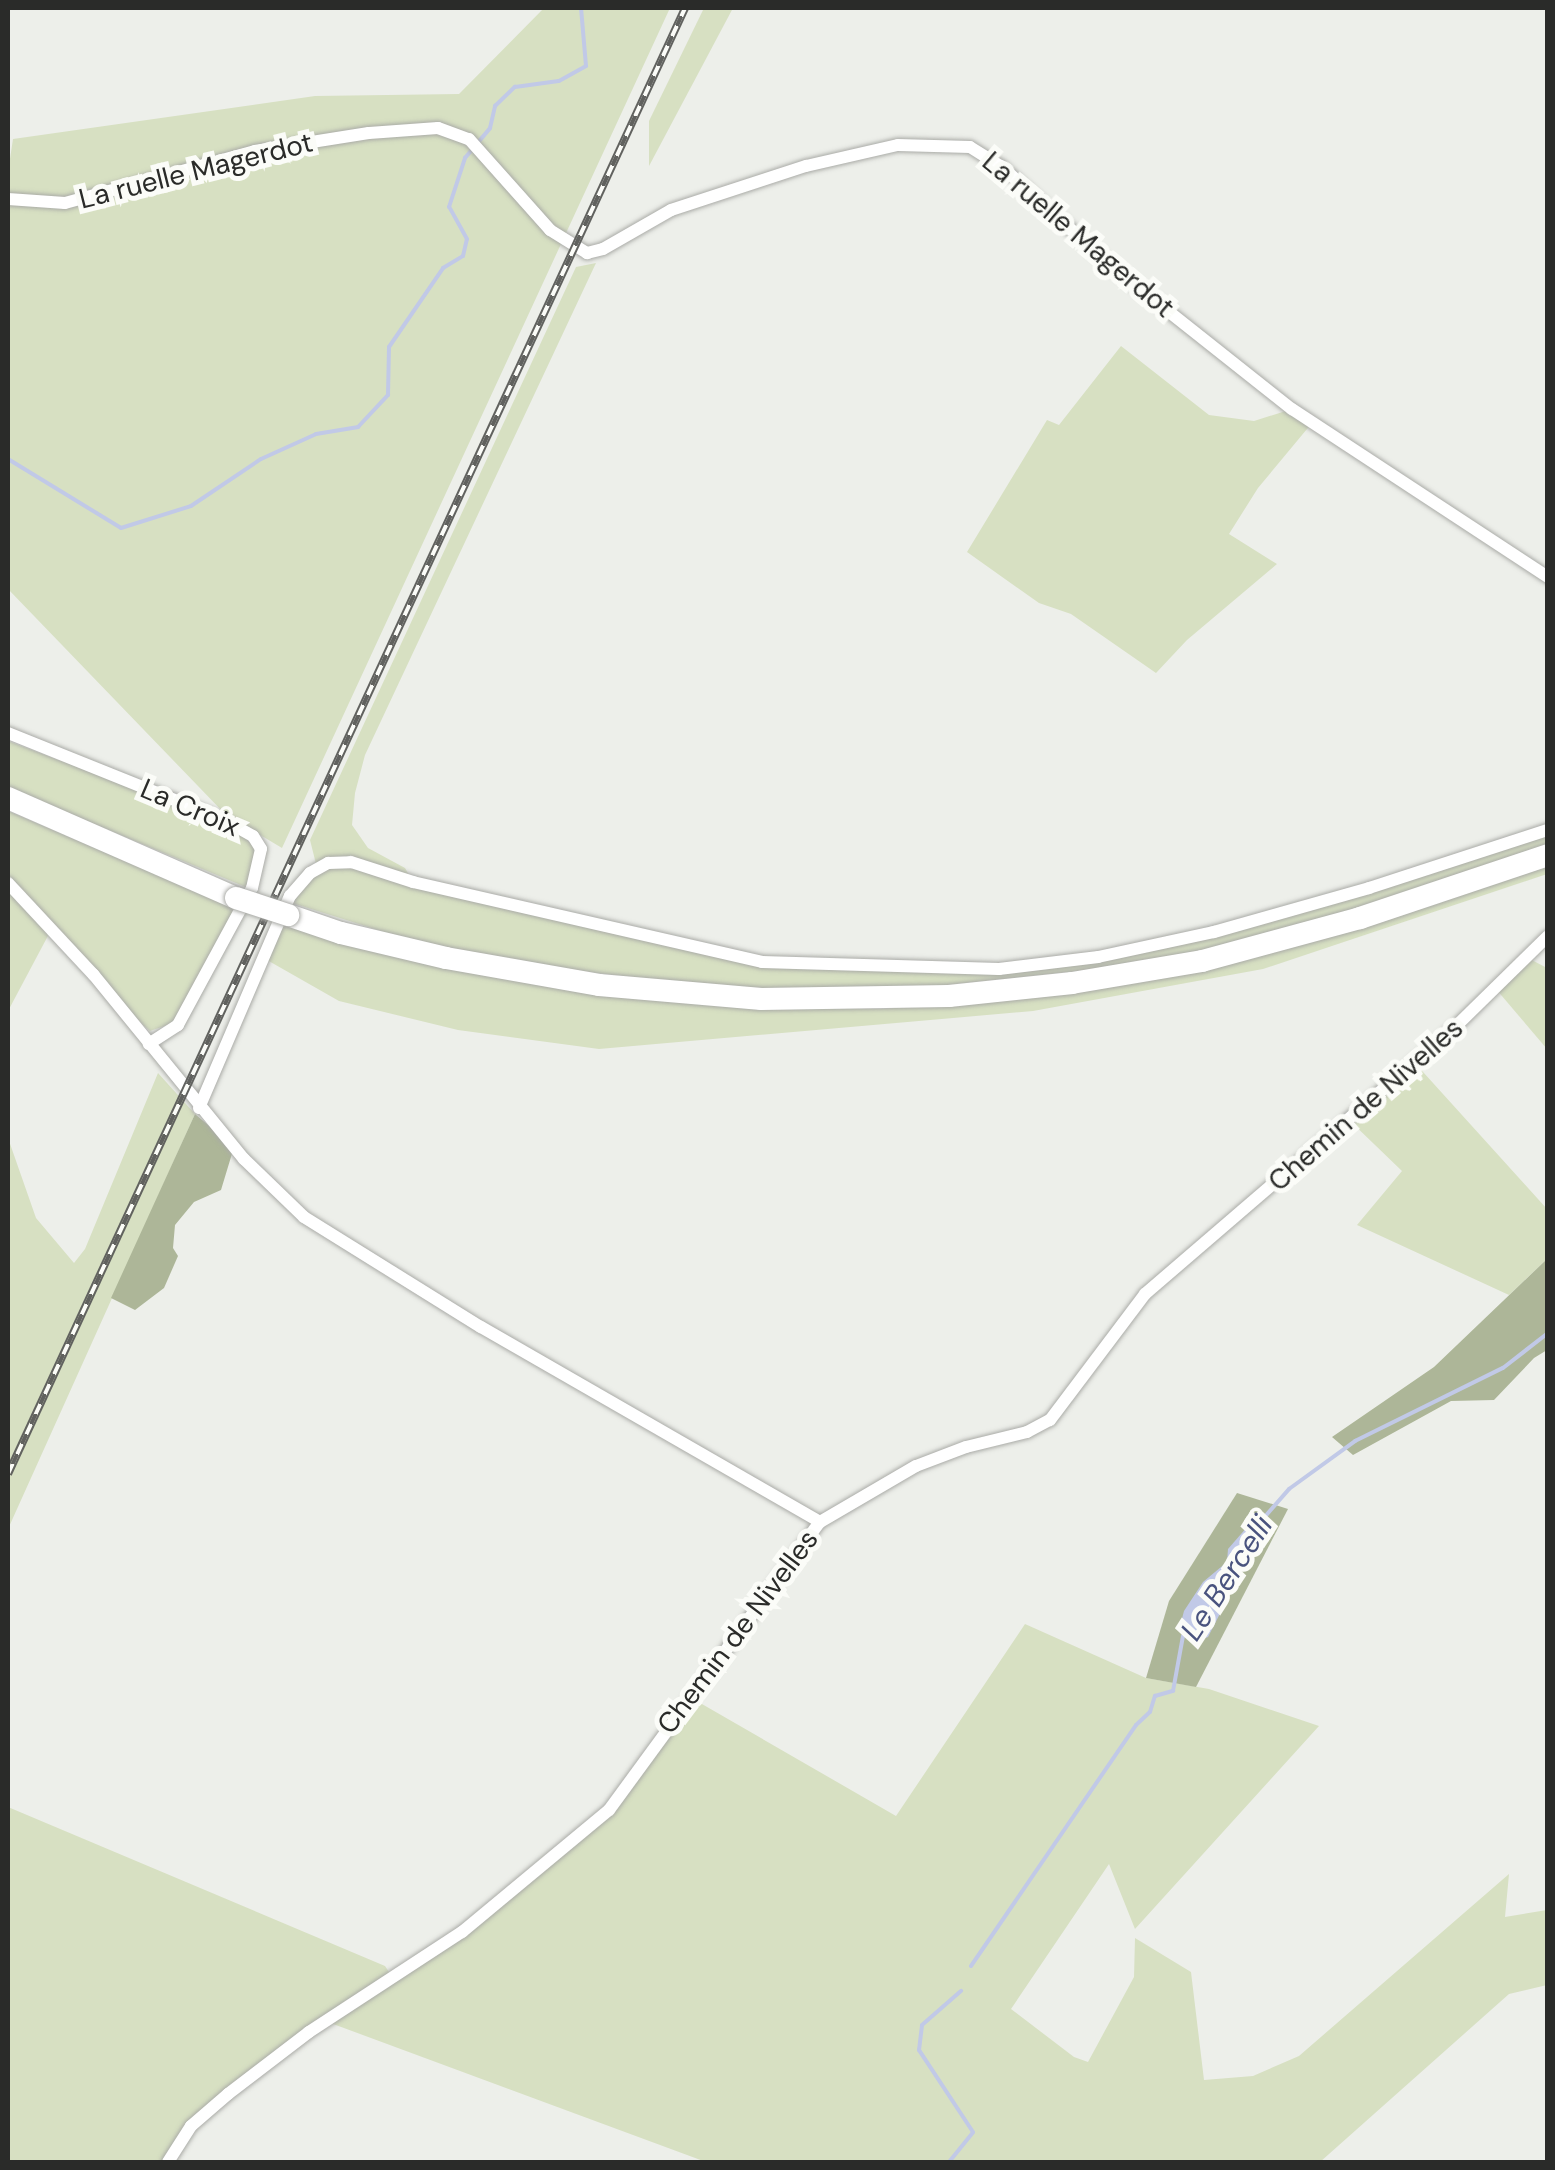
<!DOCTYPE html>
<html>
<head>
<meta charset="utf-8">
<style>
  body { margin:0 }
  #map { position:relative; width:1555px; height:2170px; overflow:hidden; background:#edefea; font-family:"DM Sans",sans-serif }
  div>[style] { position:absolute }
  [style*='--x'] { left:calc(var(--x)*1px); top:calc(var(--y)*1px); width:calc(var(--w)*1px); rotate:calc(var(--a)*1deg) }
  .green>* { inset:0; background:#d7e0c2 }
  .forest>* { inset:0; background:#adb698 }
  .water>* { inset:0; background:#c1c9e7 }
  .stream>* { height:4px; margin:-2px; padding:0 2px; transform-origin:2px; border-radius:2px; background:#c1c9e7 }
  .roads { filter:drop-shadow(0 0 2px #aaaba7) drop-shadow(0 0 2px #aaaba7) }
  .minor>* { height:12px; margin:-6px; padding:0 6px; transform-origin:6px; border-radius:6px; background:#fff }
  .trunk>* { height:22px; margin:-11px; padding:0 11px; transform-origin:11px; border-radius:11px; background:#fff }
  .rail>* { height:8px; margin-top:-4px; transform-origin:0; background:repeating-linear-gradient(90deg,#fbfcf8 0 11px,#61625f 0 22px); box-sizing:border-box; border-block:2px solid #61625f }
  .bridges { filter:drop-shadow(0 0 2px #aaaba7) drop-shadow(0 0 2px #aaaba7) }
  .trunk-bridge>* { height:22px; margin:-11px; padding:0 11px; transform-origin:11px; border-radius:11px; background:#fff }
  span { translate:-50% -50%; white-space:nowrap; text-align:center; line-height:1.15; -webkit-text-stroke:10px #fbfcf8; paint-order:stroke }
  .street-label { font-size:28px; color:#2a2b29 }
  .water-label { font-size:30px; color:#49537e; font-style:italic }
  .frame { position:absolute; inset:0; border:10px solid #2a2b29; pointer-events:none }
</style>
</head>
<body>
<div id="map">
  <div class="green">
    <i style="clip-path:polygon(544px 8px,670px 8px,282px 848px,225px 814px,8px 589px,8px 172px,13px 139px,315px 96px,459px 94px)"></i>
    <i style="clip-path:polygon(704px 8px,733px 8px,649px 166px,649px 121px)"></i>
    <i style="clip-path:polygon(596px 263px,365px 755px,355px 793px,352px 825px,368px 848px,405px 868px,413px 882px,351px 862px,317px 868px,310px 840px,576px 267px)"></i>
    <i style="clip-path:polygon(1121px 346px,1209px 415px,1254px 421px,1292px 409px,1312px 423px,1258px 488px,1229px 534px,1277px 564px,1187px 640px,1156px 673px,1071px 614px,1039px 603px,967px 552px,1047px 420px,1059px 425px)"></i>
    <i style="clip-path:polygon(8px 741px,233px 826px,257px 850px,248px 888px,8px 788px)"></i>
    <i style="clip-path:polygon(8px 811px,240px 910px,176px 1022px,150px 1031px,143px 1025px,8px 877px)"></i>
    <i style="clip-path:polygon(1547px 833px,1547px 847px,1356px 911px,1244px 942px,1133px 965px,881px 992px,717px 987px,538px 966px,410px 940px,292px 903px,313px 874px,341px 864px,770px 967px,998px 972px,1075px 965px)"></i>
    <i style="clip-path:polygon(1547px 863px,1547px 874px,1263px 969px,1033px 1011px,599px 1049px,458px 1030px,339px 1001px,267px 960px,284px 924px,714px 1006px,882px 1009px,1013px 999px)"></i>
    <i style="clip-path:polygon(8px 888px,50px 932px,8px 1011px)"></i>
    <i style="clip-path:polygon(1526px 957px,1547px 968px,1547px 1049px,1496px 989px)"></i>
    <i style="clip-path:polygon(1414px 1062px,1547px 1209px,1547px 1259px,1509px 1295px,1357px 1225px,1402px 1171px,1347px 1118px)"></i>
    <i style="clip-path:polygon(158px 1073px,195px 1114px,8px 1529px,8px 1138px,36px 1218px,74px 1263px,85px 1249px)"></i>
    <i style="clip-path:polygon(1025px 1624px,1146px 1678px,1209px 1689px,1319px 1726px,1135px 1929px,1109px 1864px,1011px 2009px,1074px 2057px,1088px 2062px,1134px 1977px,1135px 1938px,1191px 1972px,1204px 2080px,1253px 2076px,1299px 2056px,1509px 1874px,1505px 1917px,1547px 1910px,1547px 1985px,1509px 1994px,1320px 2162px,706px 2162px,325px 2021px,206px 2112px,168px 2162px,8px 2162px,8px 1807px,385px 1966px,393px 1978px,462px 1932px,608px 1810px,688px 1696px,896px 1816px)"></i>
  </div>
  <div class="forest">
    <i style="clip-path:polygon(195px 1114px,234px 1147px,221px 1190px,194px 1202px,175px 1225px,173px 1248px,178px 1256px,164px 1288px,135px 1310px,111px 1298px)"></i>
    <i style="clip-path:polygon(1547px 1259px,1547px 1350px,1534px 1358px,1494px 1400px,1451px 1401px,1353px 1455px,1332px 1437px,1434px 1367px)"></i>
    <i style="clip-path:polygon(1237px 1493px,1288px 1509px,1196px 1687px,1146px 1678px,1169px 1601px)"></i>
  </div>
  <div class="water">
    <i style="clip-path:polygon(1248px 1526px,1264px 1528px,1208px 1637px,1195px 1642px,1183px 1636px,1179px 1630px,1184px 1611px,1203px 1582px,1227px 1562px,1228px 1549px)"></i>
  </div>
  <div class="stream">
    <i style="--x:8;--y:459;--w:132;--a:31.4"></i>
    <i style="--x:121;--y:528;--w:73;--a:-17.4"></i>
    <i style="--x:191;--y:506;--w:84;--a:-33.9"></i>
    <i style="--x:261;--y:459;--w:60;--a:-24.4"></i>
    <i style="--x:316;--y:434;--w:43;--a:-9.5"></i>
    <i style="--x:358;--y:427;--w:44;--a:-46.8"></i>
    <i style="--x:388;--y:395;--w:48;--a:-88.8"></i>
    <i style="--x:389;--y:347;--w:96;--a:-55.6"></i>
    <i style="--x:443;--y:268;--w:23;--a:-31"></i>
    <i style="--x:463;--y:256;--w:17;--a:-77"></i>
    <i style="--x:467;--y:239;--w:37;--a:-119"></i>
    <i style="--x:449;--y:207;--w:52;--a:-71.9"></i>
    <i style="--x:465;--y:158;--w:39;--a:-50"></i>
    <i style="--x:490;--y:128;--w:23;--a:-77"></i>
    <i style="--x:495;--y:106;--w:28;--a:-44"></i>
    <i style="--x:515;--y:87;--w:44;--a:-7.8"></i>
    <i style="--x:559;--y:81;--w:31;--a:-29"></i>
    <i style="--x:586;--y:66;--w:58;--a:-94.9"></i>
    <i style="--x:1255;--y:1528;--w:52;--a:-48.9"></i>
    <i style="--x:1289;--y:1489;--w:82;--a:-36"></i>
    <i style="--x:1355;--y:1441;--w:165;--a:-26.3"></i>
    <i style="--x:1503;--y:1368;--w:57;--a:-37.9"></i>
    <i style="--x:971;--y:1966;--w:292;--a:-55.6"></i>
    <i style="--x:1136;--y:1725;--w:19;--a:-43"></i>
    <i style="--x:1150;--y:1712;--w:17;--a:-73"></i>
    <i style="--x:1155;--y:1696;--w:19;--a:-16"></i>
    <i style="--x:1173;--y:1691;--w:56;--a:-79.7"></i>
    <i style="--x:949;--y:2162;--w:38;--a:-51"></i>
    <i style="--x:973;--y:2132;--w:98;--a:-123.4"></i>
    <i style="--x:919;--y:2050;--w:25;--a:-83"></i>
    <i style="--x:922;--y:2025;--w:52;--a:-41.1"></i>
  </div>
  <div class="roads">
    <div class="minor">
      <i style="--x:8;--y:199;--w:57;--a:4"></i>
      <i style="--x:65;--y:203;--w:197;--a:-15.3"></i>
      <i style="--x:255;--y:151;--w:115;--a:-9"></i>
      <i style="--x:369;--y:133;--w:69;--a:-4.1"></i>
      <i style="--x:438;--y:128;--w:33;--a:20"></i>
      <i style="--x:469;--y:139;--w:122;--a:48.3"></i>
      <i style="--x:550;--y:230;--w:44;--a:31.9"></i>
      <i style="--x:587;--y:253;--w:16;--a:-14"></i>
      <i style="--x:603;--y:249;--w:78;--a:-29.8"></i>
      <i style="--x:671;--y:210;--w:142;--a:-18.1"></i>
      <i style="--x:806;--y:166;--w:94;--a:-12.9"></i>
      <i style="--x:898;--y:145;--w:72;--a:1.6"></i>
      <i style="--x:970;--y:147;--w:36;--a:32"></i>
      <i style="--x:1001;--y:166;--w:147;--a:42.2"></i>
      <i style="--x:1110;--y:265;--w:232;--a:38.4"></i>
      <i style="--x:1292;--y:409;--w:306;--a:33.3"></i>
      <i style="--x:8;--y:733;--w:233;--a:21.9"></i>
      <i style="--x:224;--y:820;--w:33;--a:29"></i>
      <i style="--x:253;--y:836;--w:15;--a:58"></i>
      <i style="--x:261;--y:849;--w:40;--a:103"></i>
      <i style="--x:252;--y:888;--w:156;--a:118.4"></i>
      <i style="--x:178;--y:1025;--w:35;--a:147"></i>
      <i style="--x:8;--y:883;--w:125;--a:47"></i>
      <i style="--x:93;--y:974;--w:239;--a:50.8"></i>
      <i style="--x:244;--y:1159;--w:83;--a:44"></i>
      <i style="--x:304;--y:1217;--w:208;--a:31.9"></i>
      <i style="--x:481;--y:1327;--w:391;--a:29.9"></i>
      <i style="--x:199;--y:1108;--w:231;--a:-66.8"></i>
      <i style="--x:290;--y:896;--w:30;--a:-49"></i>
      <i style="--x:310;--y:873;--w:21;--a:-29"></i>
      <i style="--x:328;--y:863;--w:23;--a:-2"></i>
      <i style="--x:351;--y:862;--w:65;--a:17.9"></i>
      <i style="--x:413;--y:882;--w:358;--a:12.9"></i>
      <i style="--x:762;--y:962;--w:237;--a:1.7"></i>
      <i style="--x:999;--y:969;--w:100;--a:-6.9"></i>
      <i style="--x:1098;--y:957;--w:119;--a:-12.2"></i>
      <i style="--x:1214;--y:932;--w:161;--a:-15.8"></i>
      <i style="--x:1369;--y:888;--w:188;--a:-18"></i>
      <i style="--x:168;--y:2162;--w:43;--a:-57.4"></i>
      <i style="--x:191;--y:2126;--w:49;--a:-40.9"></i>
      <i style="--x:228;--y:2094;--w:102;--a:-37.4"></i>
      <i style="--x:309;--y:2032;--w:183;--a:-33.2"></i>
      <i style="--x:462;--y:1932;--w:191;--a:-39.7"></i>
      <i style="--x:609;--y:1810;--w:357;--a:-53.8"></i>
      <i style="--x:820;--y:1522;--w:111;--a:-30.3"></i>
      <i style="--x:916;--y:1466;--w:53;--a:-20.8"></i>
      <i style="--x:966;--y:1447;--w:63;--a:-13.8"></i>
      <i style="--x:1027;--y:1432;--w:26;--a:-28"></i>
      <i style="--x:1050;--y:1420;--w:158;--a:-53"></i>
      <i style="--x:1145;--y:1294;--w:405;--a:-40.7"></i>
      <i style="--x:1452;--y:1030;--w:134;--a:-44.4"></i>
    </div>
    <div class="trunk">
      <i style="--x:8;--y:798;--w:249;--a:23.7"></i>
      <i style="--x:288;--y:915;--w:56;--a:18.8"></i>
      <i style="--x:341;--y:933;--w:108;--a:13.4"></i>
      <i style="--x:446;--y:958;--w:155;--a:10"></i>
      <i style="--x:599;--y:985;--w:163;--a:4.9"></i>
      <i style="--x:761;--y:999;--w:188;--a:-0.9"></i>
      <i style="--x:949;--y:996;--w:124;--a:-6"></i>
      <i style="--x:1072;--y:983;--w:132;--a:-9.6"></i>
      <i style="--x:1202;--y:961;--w:164;--a:-15.2"></i>
      <i style="--x:1360;--y:918;--w:198;--a:-18.5"></i>
    </div>
  </div>
  <div class="rail">
    <i style="--x:8;--y:1474;--w:1615;--a:-65.21"></i>
  </div>
  <div class="bridges">
    <div class="trunk-bridge">
      <i style="--x:236;--y:898;--w:55;--a:18.1"></i>
    </div>
  </div>
  <div class="street-label">
    <span style="left:196px;top:171px;rotate:-14deg">La ruelle Magerdot</span>
    <span style="left:1078px;top:235px;rotate:40deg">La ruelle Magerdot</span>
    <span style="left:190px;top:808px;rotate:23deg">La Croix</span>
    <span style="left:1366px;top:1105px;rotate:-41deg">Chemin de Nivelles</span>
    <span style="left:738px;top:1632px;rotate:-53deg">Chemin de Nivelles</span>
  </div>
  <div class="water-label">
    <span style="left:1227px;top:1578px;rotate:-57deg">Le Bercelli</span>
  </div>
  <div class="frame"></div>
</div>
</body>
</html>
